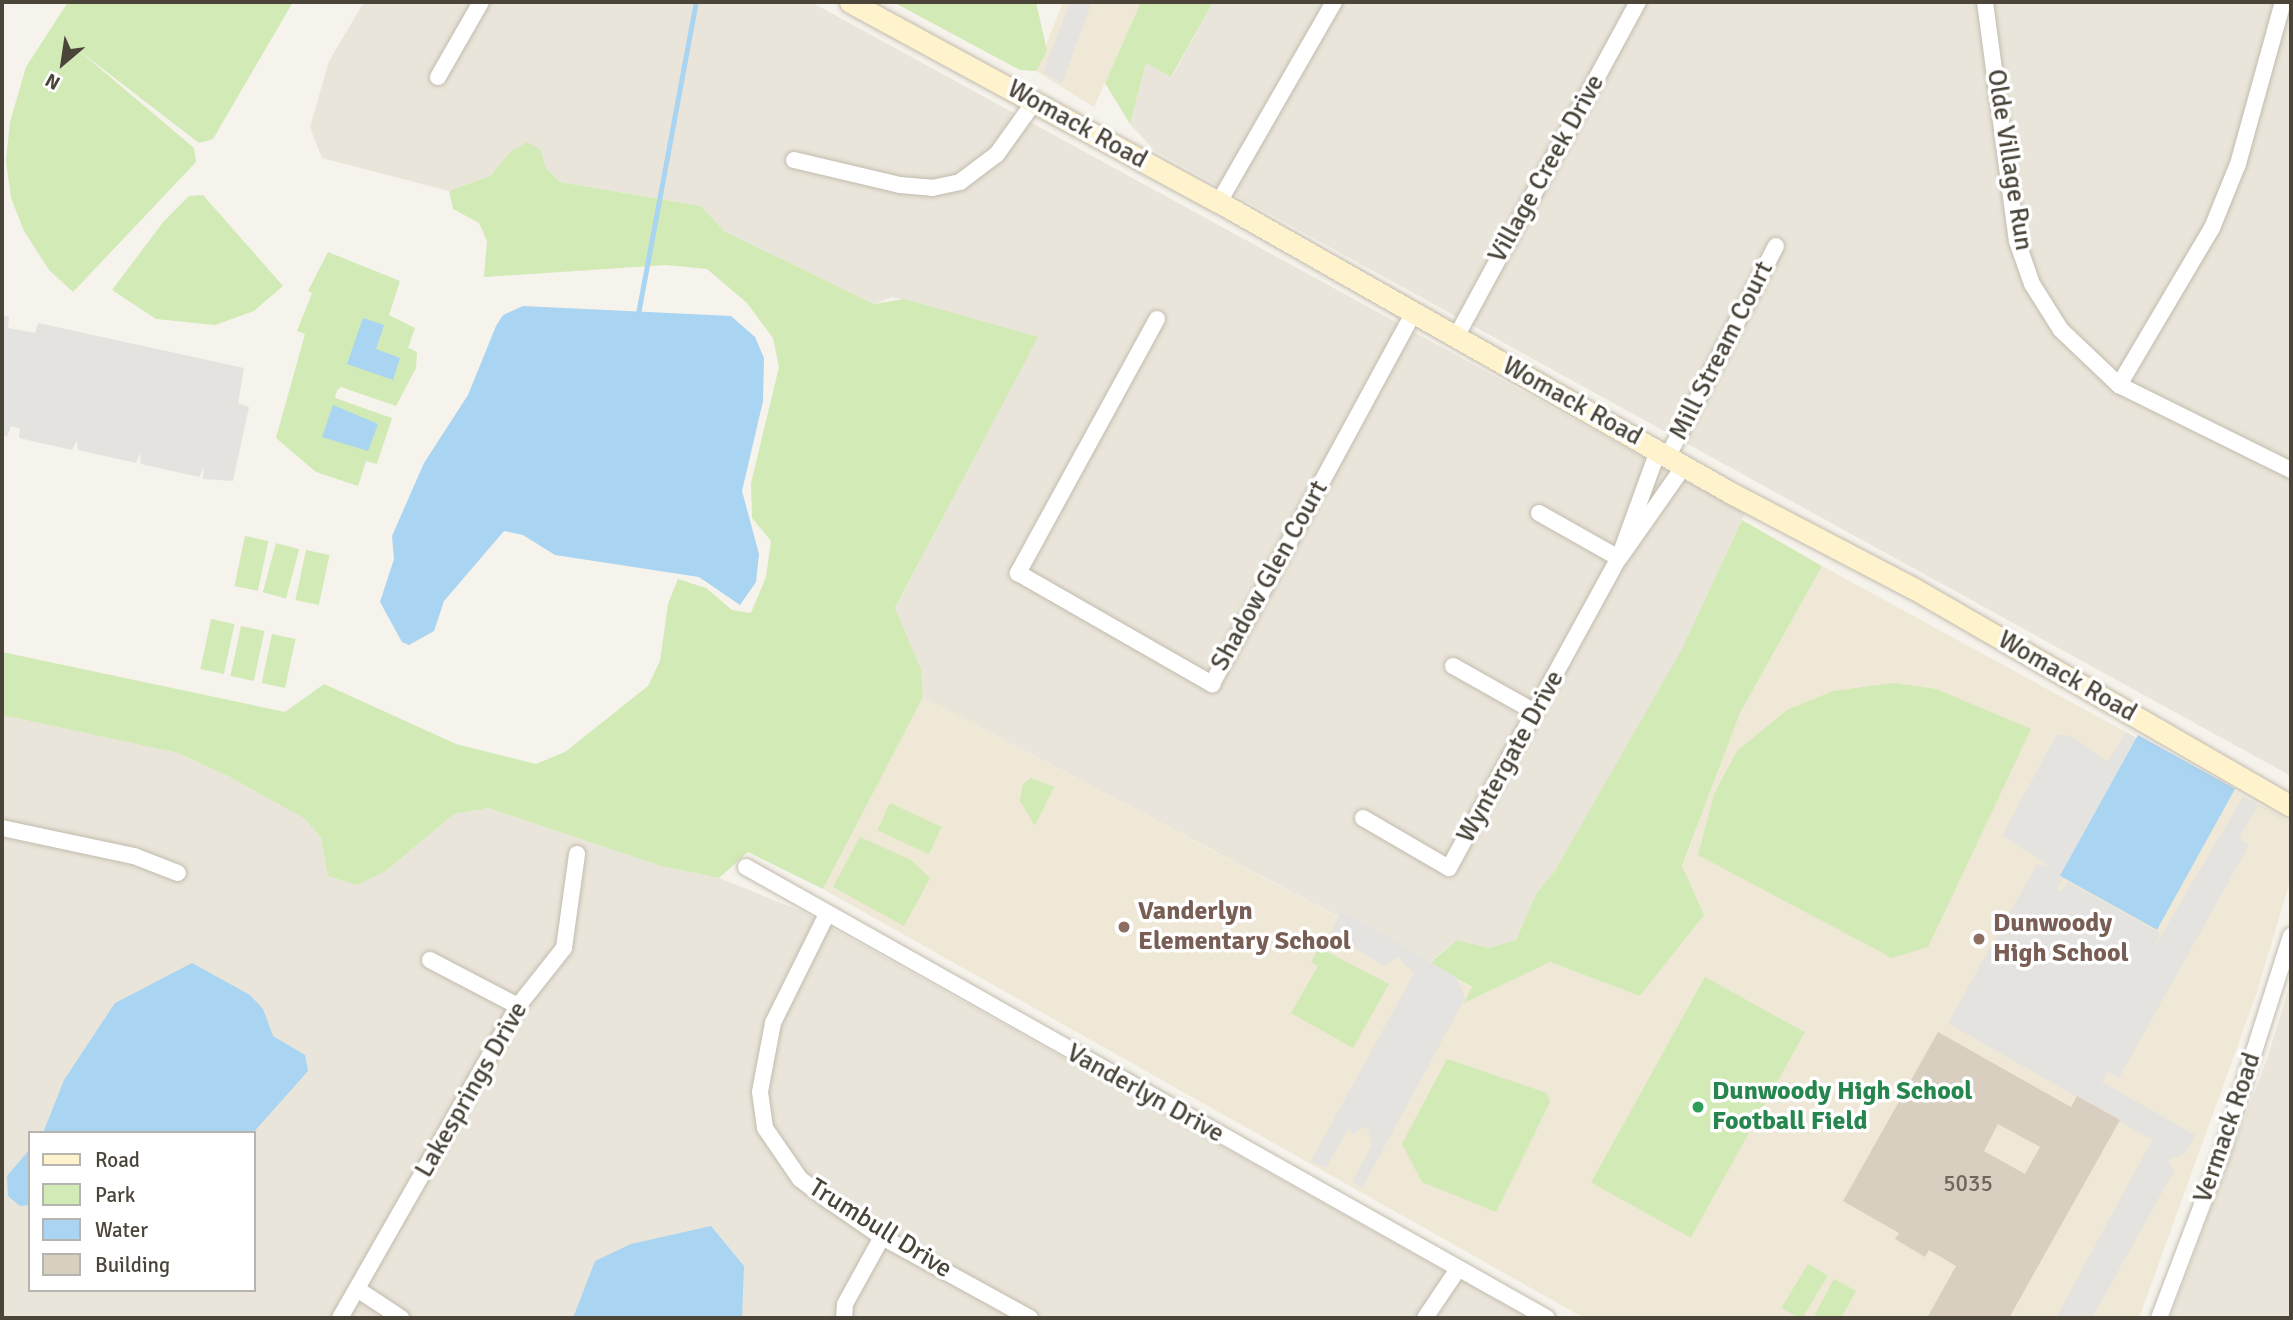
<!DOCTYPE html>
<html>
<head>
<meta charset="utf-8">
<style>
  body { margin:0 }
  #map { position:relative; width:2293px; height:1320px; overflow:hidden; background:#f6f3ec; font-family:Signika,sans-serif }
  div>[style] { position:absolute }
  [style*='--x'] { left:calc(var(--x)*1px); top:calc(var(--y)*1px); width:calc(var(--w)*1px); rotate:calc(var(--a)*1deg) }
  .residential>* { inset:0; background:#eae5da }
  .education>* { inset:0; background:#efe8d6 }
  .green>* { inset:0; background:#d2eab5; transform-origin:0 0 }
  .parking>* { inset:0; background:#e5e3e0 }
  .water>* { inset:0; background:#a9d4f2; transform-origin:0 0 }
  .stream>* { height:4.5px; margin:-2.25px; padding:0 2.25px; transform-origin:2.25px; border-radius:2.25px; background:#a9d4f2 }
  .building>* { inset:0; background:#d8cfc1 }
  .roads { filter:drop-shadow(0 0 2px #c2bbae) drop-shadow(0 0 2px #c2bbae) }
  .street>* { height:16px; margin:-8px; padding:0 8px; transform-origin:8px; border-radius:8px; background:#fff }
  .secondary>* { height:21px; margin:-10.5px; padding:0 10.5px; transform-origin:10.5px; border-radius:10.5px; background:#fff3cd }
  .dots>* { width:19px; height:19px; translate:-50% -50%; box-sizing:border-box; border:4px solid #fff; border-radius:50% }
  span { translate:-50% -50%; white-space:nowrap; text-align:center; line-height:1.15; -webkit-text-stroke:7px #fff; paint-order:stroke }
  .number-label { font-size:23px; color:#6e675b }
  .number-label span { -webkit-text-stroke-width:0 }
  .street-label { font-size:26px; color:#4b4439 }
  .education-label { font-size:26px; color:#785e54; font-weight:700 }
  .left { translate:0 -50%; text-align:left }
  .leisure-label { font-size:26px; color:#27864d; font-weight:700 }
  .frame { position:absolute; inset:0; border:4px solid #4b4439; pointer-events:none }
  .legend { position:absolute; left:28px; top:1131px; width:228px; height:161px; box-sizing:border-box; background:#fff; border:2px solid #b7b4b0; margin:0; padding:9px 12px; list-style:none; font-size:21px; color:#4b4439 }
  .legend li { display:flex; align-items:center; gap:14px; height:35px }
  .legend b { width:35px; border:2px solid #b7b4b0 }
  .north { position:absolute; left:28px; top:28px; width:70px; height:70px; -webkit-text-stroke:5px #fff; paint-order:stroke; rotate:209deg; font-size:19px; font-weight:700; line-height:28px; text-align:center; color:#4b4439 }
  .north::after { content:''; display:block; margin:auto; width:24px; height:32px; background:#4b4439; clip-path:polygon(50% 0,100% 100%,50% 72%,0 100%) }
</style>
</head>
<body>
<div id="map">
  <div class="residential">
    <i style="clip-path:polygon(364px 2px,811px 2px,1745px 513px,1683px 649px,1554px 872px,1536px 894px,1516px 940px,1489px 948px,1457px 940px,1428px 964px,923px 697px,921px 669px,895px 609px,1037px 337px,892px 297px,874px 304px,724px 231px,701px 206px,560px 182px,546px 168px,541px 151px,511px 151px,490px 176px,449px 191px,322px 158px,310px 127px,329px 61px)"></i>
    <i style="clip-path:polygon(1213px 2px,2291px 2px,2291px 776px,1155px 151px,1130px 124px,1146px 63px,1172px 77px)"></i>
    <i style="clip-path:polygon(evenodd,2px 715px,178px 753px,230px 777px,305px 819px,321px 838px,328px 876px,387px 870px,454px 814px,488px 808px,661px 866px,719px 878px,801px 911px,1529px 1318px,2px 1318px,2px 715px,30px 1133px,254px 1133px,254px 1290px,30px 1290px,30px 1133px)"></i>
    <i style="clip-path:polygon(2291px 981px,2291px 1318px,2170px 1318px,2268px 1056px)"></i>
  </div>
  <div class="education">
    <i style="clip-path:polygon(1063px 2px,1141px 2px,1094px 107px,1036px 71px)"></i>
    <i style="clip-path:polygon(1822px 566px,2291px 822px,2291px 878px,2256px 995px,2139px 1318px,1584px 1318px,823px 889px,923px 697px,1472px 988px,1465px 1002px,1550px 962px,1640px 996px,1704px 915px,1682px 867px,1740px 713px)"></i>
  </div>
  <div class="green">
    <i style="clip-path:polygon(68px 2px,293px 2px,213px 139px,199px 143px,77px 49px,194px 148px,196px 162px,73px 292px,49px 270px,24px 231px,11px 198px,6px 161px,10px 122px,26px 67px)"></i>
    <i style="clip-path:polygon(893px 2px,1036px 2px,1047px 51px,1036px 71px,1020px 70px)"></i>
    <i style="clip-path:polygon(1141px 2px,1213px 2px,1171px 77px,1146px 63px,1130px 124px,1105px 83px)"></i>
    <i style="clip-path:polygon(527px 142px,541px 150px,546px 168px,560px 182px,701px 206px,724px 231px,874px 304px,904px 299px,1038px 337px,895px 608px,921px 669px,923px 697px,823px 889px,748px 852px,719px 878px,661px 866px,488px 808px,454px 814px,387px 870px,357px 885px,328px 876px,321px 838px,305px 819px,230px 777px,178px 753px,2px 715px,2px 652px,285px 712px,324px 684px,456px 744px,536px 764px,565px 752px,648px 686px,660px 661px,668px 604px,678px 579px,706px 588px,732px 610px,751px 613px,766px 577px,771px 541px,752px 518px,751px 483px,779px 367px,773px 338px,747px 303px,707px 269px,666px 265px,484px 277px,487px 241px,479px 223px,453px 209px,449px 191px,490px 176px,511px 151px)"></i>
    <i style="clip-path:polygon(203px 195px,283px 286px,254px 311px,215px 325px,156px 319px,112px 290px,164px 221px,189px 196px)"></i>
    <i style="clip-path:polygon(328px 252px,400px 281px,389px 315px,415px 328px,408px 348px,417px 352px,416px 368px,396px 406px,341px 387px,337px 390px,335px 398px,392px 418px,377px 464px,366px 461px,358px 486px,316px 472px,276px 438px,305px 334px,297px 331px,312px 293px,308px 291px)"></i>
    <i style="clip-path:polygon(1742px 520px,1822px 566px,1740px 713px,1682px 866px,1704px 915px,1640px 996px,1550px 962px,1464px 1003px,1472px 987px,1429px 964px,1457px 940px,1489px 948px,1516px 940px,1536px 894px,1554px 872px,1682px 649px)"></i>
    <i style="left:245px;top:536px;width:24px;height:51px;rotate:12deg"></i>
    <i style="left:276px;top:543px;width:24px;height:51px;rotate:15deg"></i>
    <i style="left:306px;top:550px;width:24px;height:51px;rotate:12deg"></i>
    <i style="left:211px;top:619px;width:24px;height:51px;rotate:12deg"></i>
    <i style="left:241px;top:626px;width:24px;height:51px;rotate:12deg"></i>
    <i style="left:272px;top:634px;width:24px;height:50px;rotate:12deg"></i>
    <i style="clip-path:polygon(1894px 683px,1936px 689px,2031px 729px,1928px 947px,1892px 958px,1698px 855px,1714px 794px,1737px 751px,1787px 710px,1833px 691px)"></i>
    <i style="clip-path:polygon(1031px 778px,1054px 787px,1035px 826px,1020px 801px,1023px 784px)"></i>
    <i style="left:890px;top:803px;width:57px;height:30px;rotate:25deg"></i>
    <i style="clip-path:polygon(860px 837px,911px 860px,930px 878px,904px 926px,833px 887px)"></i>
    <i style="clip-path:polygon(1319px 948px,1389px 984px,1353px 1048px,1291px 1013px,1318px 966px,1311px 962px)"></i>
    <i style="left:1705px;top:977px;width:114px;height:235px;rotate:29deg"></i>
    <i style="clip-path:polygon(1447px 1059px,1547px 1093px,1550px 1102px,1496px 1212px,1422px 1182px,1402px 1144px)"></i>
    <i style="left:1808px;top:1264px;width:23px;height:51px;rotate:31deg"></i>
    <i style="clip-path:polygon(1834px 1279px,1856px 1291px,1841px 1318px,1813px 1318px)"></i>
  </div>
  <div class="parking">
    <i style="clip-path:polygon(1070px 2px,1092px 2px,1062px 83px,1043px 73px)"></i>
    <i style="clip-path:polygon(2px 315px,9px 316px,8px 328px,35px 333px,38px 323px,244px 368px,238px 403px,249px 407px,233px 481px,203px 479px,204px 468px,199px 477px,141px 464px,140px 453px,136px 463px,78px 450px,77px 440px,72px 450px,19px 438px,20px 429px,11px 426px,7px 437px,2px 435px)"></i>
    <i style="clip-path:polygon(2126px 732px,2139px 740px,2057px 889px,2061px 892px,2068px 882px,2160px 933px,2155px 946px,2243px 797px,2258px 806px,2239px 838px,2249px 845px,2119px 1078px,2108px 1072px,2102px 1082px,2195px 1135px,2186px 1153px,2168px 1160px,2174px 1171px,2092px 1318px,2056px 1318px,2152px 1140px,1948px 1023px,2037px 864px,2051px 867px,2002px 835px,2057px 734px,2073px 737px,2108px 762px)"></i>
    <i style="clip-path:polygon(1342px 911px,1456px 977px,1465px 998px,1362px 1188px,1352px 1182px,1372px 1145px,1368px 1129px,1362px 1127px,1354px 1135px,1349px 1128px,1326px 1168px,1311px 1161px,1414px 973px,1398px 957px,1385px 966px,1330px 934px)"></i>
  </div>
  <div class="water">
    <i style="clip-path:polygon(523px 306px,731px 316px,755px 337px,764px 358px,763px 401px,742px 491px,759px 554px,756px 582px,740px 605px,699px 577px,555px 555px,523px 535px,504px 531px,444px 601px,434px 631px,409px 645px,402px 642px,380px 602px,394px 559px,392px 536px,424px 463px,468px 395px,496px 326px,503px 315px)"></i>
    <i style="clip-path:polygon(363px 318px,384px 325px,376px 349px,400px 358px,393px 380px,347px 364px)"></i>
    <i style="clip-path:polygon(333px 405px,378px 424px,368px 451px,322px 437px)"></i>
    <i style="left:2138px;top:735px;width:111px;height:161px;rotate:29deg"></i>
    <i style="clip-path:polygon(192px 963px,250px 995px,263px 1009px,273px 1036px,305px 1055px,308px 1071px,253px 1133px,43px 1133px,64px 1080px,115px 1003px)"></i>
    <i style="clip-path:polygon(30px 1149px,30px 1205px,20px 1206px,8px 1196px,7px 1176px)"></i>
    <i style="clip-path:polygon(711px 1226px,744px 1266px,742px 1318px,573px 1318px,595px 1261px,631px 1244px)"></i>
  </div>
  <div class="stream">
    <i style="--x:638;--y:314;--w:317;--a:-79.5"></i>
  </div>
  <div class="building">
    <i style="clip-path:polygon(evenodd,1938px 1032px,2071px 1107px,2077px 1096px,2120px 1120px,2009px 1318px,1927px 1318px,1956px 1266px,1929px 1250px,1925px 1257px,1895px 1239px,1899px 1233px,1843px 1201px,1938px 1032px,1998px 1124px,2040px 1147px,2025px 1174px,1984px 1151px,1998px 1124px)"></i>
  </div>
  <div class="roads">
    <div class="street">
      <i style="--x:1985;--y:2;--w:241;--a:82.4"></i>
      <i style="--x:2017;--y:241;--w:46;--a:70.8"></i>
      <i style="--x:2032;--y:284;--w:54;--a:57.8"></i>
      <i style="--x:2061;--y:330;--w:80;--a:43.5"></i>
      <i style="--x:2119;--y:385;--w:192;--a:26.3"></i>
      <i style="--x:438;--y:77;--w:86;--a:-60.2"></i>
      <i style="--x:794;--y:160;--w:109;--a:13.3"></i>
      <i style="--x:900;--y:185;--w:32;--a:5"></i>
      <i style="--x:932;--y:188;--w:29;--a:-12"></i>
      <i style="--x:960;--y:182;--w:46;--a:-37.1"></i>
      <i style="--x:997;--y:154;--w:65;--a:-54.4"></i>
      <i style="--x:1219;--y:202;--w:231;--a:-60.1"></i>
      <i style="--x:1157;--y:319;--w:290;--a:118.7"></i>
      <i style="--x:1018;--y:573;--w:224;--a:29.8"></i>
      <i style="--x:1212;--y:684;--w:421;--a:-61.5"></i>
      <i style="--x:1456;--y:337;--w:381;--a:-61.5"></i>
      <i style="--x:2119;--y:385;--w:182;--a:-59.4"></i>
      <i style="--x:2212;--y:228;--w:69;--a:-67.9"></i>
      <i style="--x:2238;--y:164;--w:168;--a:-74.5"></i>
      <i style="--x:1668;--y:456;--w:236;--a:-62.8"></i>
      <i style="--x:1539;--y:513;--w:92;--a:29.4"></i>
      <i style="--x:1621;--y:556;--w:110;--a:-55"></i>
      <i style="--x:1453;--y:666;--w:94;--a:29.3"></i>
      <i style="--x:1363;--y:818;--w:99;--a:30.2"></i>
      <i style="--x:1449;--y:868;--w:354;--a:-61.3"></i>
      <i style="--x:1619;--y:558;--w:114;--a:-70"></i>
      <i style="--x:2;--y:828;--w:135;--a:12"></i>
      <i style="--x:134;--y:856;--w:47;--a:21.1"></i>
      <i style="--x:746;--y:867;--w:919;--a:29.38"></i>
      <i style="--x:827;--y:914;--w:122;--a:116.4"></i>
      <i style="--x:773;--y:1023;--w:70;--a:100.7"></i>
      <i style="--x:760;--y:1092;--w:36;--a:82"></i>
      <i style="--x:765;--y:1128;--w:62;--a:55.5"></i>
      <i style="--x:800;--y:1179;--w:39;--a:37"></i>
      <i style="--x:831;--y:1202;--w:62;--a:34.5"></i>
      <i style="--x:882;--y:1237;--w:169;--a:28.7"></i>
      <i style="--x:430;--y:960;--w:99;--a:27.6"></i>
      <i style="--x:357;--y:1289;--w:53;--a:33.4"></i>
      <i style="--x:340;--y:1318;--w:359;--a:-60.3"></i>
      <i style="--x:518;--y:1006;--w:74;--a:-51.6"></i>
      <i style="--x:564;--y:948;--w:95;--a:-82.1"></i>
      <i style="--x:844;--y:1318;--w:14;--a:-86"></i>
      <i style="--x:845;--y:1304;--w:77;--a:-61.1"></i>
      <i style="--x:1425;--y:1318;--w:59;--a:-56"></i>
      <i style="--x:2159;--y:1318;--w:174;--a:-69.2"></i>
      <i style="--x:2221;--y:1155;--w:230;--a:-72.3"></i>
    </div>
    <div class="secondary">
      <i style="--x:850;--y:2;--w:420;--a:28.5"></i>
      <i style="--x:1219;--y:202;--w:589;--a:29.61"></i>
      <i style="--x:1731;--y:493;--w:205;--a:27.6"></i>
      <i style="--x:1913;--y:588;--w:436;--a:30"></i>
    </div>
  </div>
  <div class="dots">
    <i style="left:1124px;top:927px;background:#8d6e63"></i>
    <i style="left:1979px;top:939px;background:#8d6e63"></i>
    <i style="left:1698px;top:1107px;background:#2e9e5b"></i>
  </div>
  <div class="number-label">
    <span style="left:1968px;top:1184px">5035</span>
  </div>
  <div class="street-label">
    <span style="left:1077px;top:125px;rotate:29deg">Womack Road</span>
    <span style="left:2009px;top:160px;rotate:81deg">Olde Village Run</span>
    <span style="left:1547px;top:169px;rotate:-61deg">Village Creek Drive</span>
    <span style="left:1722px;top:351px;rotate:-63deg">Mill Stream Court</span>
    <span style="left:1572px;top:402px;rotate:29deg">Womack Road</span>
    <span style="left:1270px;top:576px;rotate:-61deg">Shadow Glen Court</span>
    <span style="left:2067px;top:677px;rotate:30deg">Womack Road</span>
    <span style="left:1511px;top:757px;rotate:-61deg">Wyntergate Drive</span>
    <span style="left:472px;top:1090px;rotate:-60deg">Lakesprings Drive</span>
    <span style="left:1145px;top:1094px;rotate:29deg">Vanderlyn Drive</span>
    <span style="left:2228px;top:1128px;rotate:-71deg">Vermack Road</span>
    <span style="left:880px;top:1229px;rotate:32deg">Trumbull Drive</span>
  </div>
  <div class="education-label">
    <span class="left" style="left:1138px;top:927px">Vanderlyn<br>Elementary School</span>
    <span class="left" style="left:1993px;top:939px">Dunwoody<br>High School</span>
  </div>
  <div class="leisure-label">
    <span class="left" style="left:1712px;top:1107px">Dunwoody High School<br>Football Field</span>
  </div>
  <div class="frame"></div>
  <ul class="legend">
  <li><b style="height:9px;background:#fff3cd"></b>Road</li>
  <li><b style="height:19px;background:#d2eab5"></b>Park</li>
  <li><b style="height:19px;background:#a9d4f2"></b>Water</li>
  <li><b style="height:19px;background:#d8cfc1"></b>Building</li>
  </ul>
  <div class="north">N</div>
</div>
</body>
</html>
